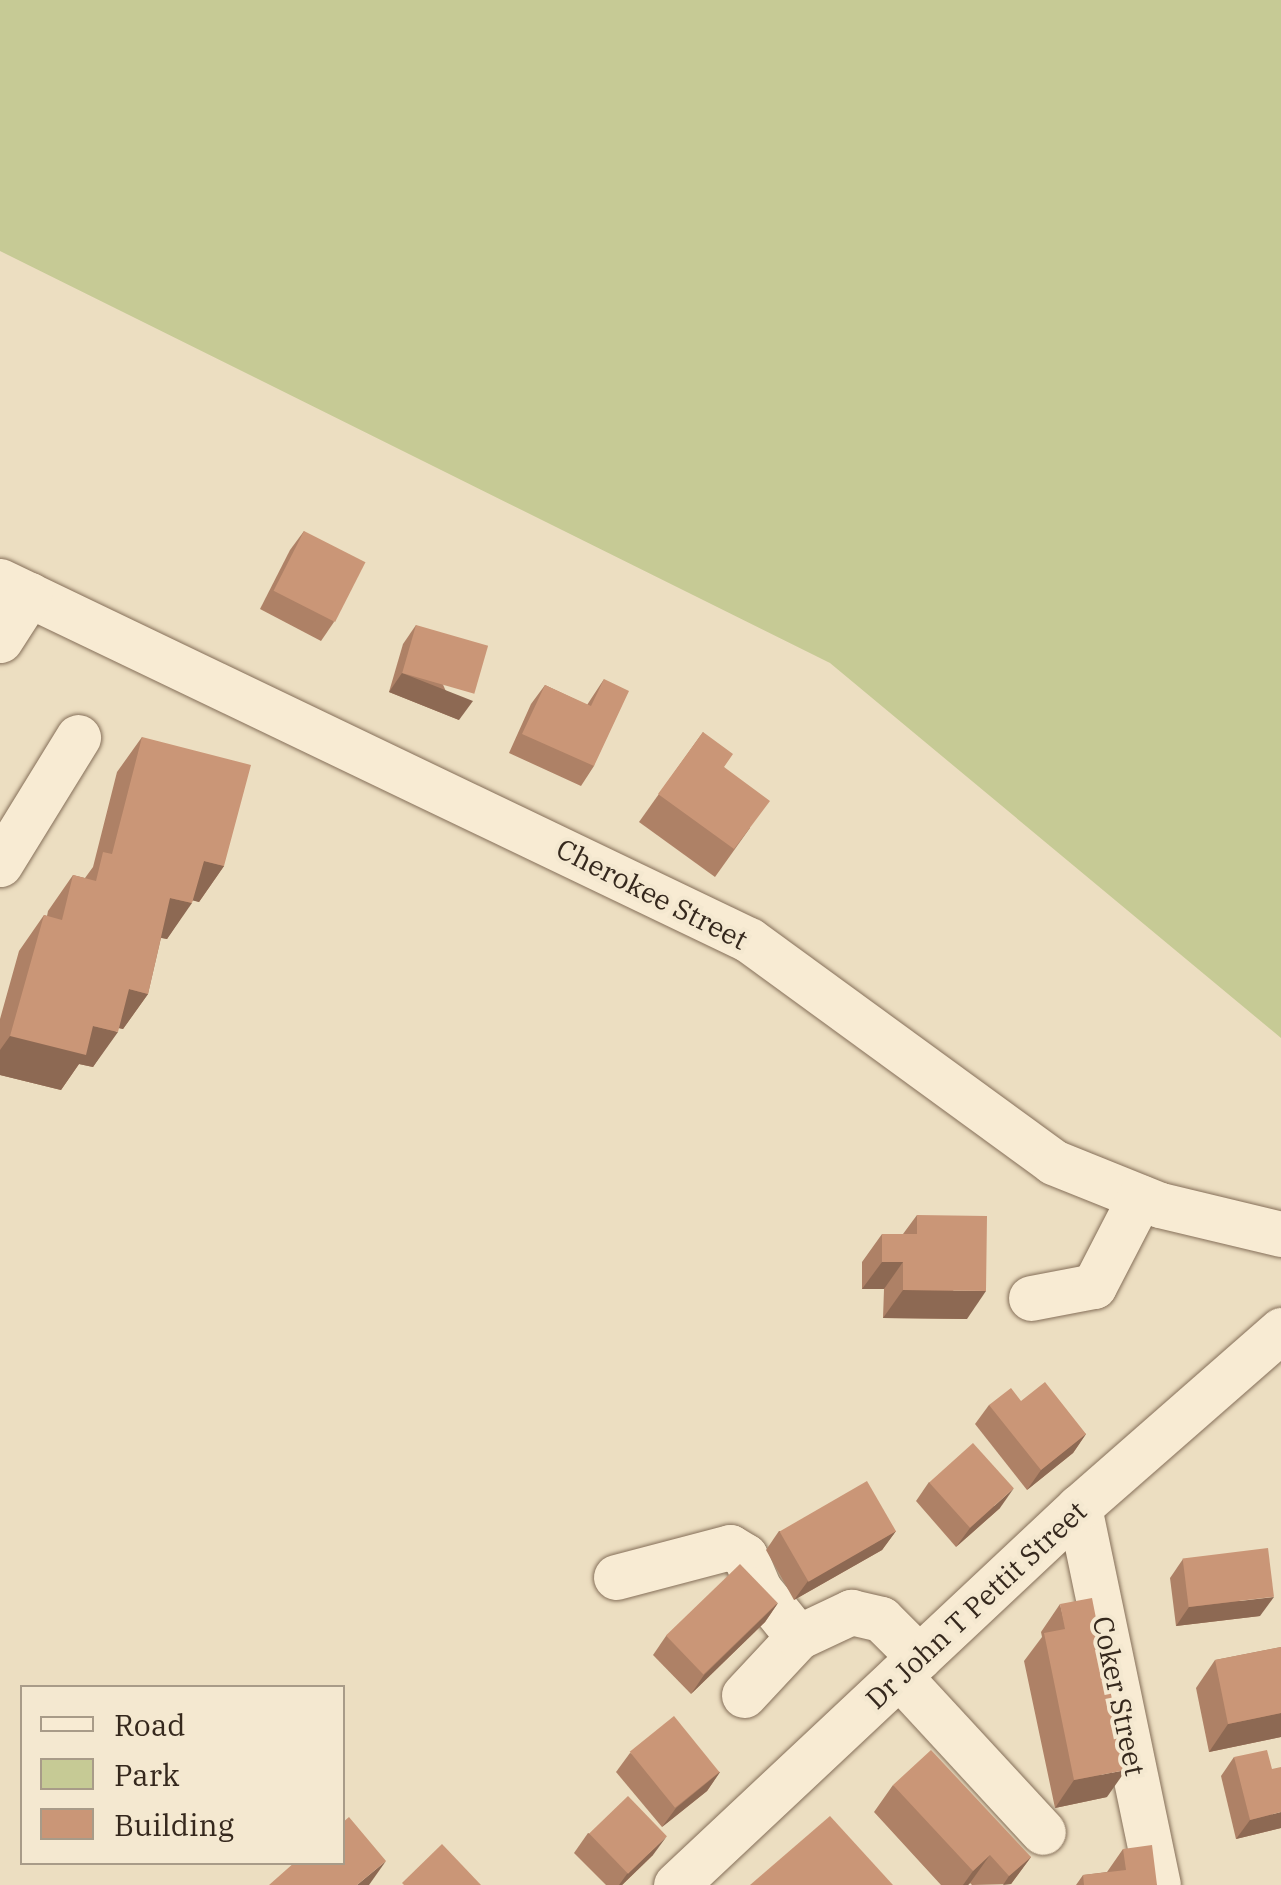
<!DOCTYPE html>
<html>
<head>
<meta charset="utf-8">
<style>
  body { margin:0 }
  #map { position:relative; width:1281px; height:1885px; overflow:hidden; background:#ecdec1; font-family:"IBM Plex Serif",serif }
  div>[style] { position:absolute }
  [style*='--x'] { left:calc(var(--x)*1px); top:calc(var(--y)*1px); width:calc(var(--w)*1px); rotate:calc(var(--a)*1deg) }
  .green>* { inset:0; background:#c6ca95 }
  .roads { filter:drop-shadow(0 0 2px #856f59) drop-shadow(0 0 2px #856f59) }
  .minor>* { height:45px; margin:-22.5px; padding:0 22.5px; transform-origin:22.5px; border-radius:22.5px; background:#f8ebd3 }
  .wall>* { inset:0; background:#ae8166 }
  .shaded-wall>* { inset:0; background:#8d6953 }
  .building>* { inset:0; background:#ca9677; transform-origin:0 0 }
  span { translate:-50% -50%; white-space:nowrap; text-align:center; line-height:1.15; -webkit-text-stroke:8px #f4e8d0; paint-order:stroke }
  .street-label { font-size:28px; color:#35281d }
  .legend { position:absolute; left:20px; top:1685px; width:325px; height:180px; box-sizing:border-box; background:#f4e8d0; border:2px solid #a89b88; margin:0; padding:12px 18px; list-style:none; font-size:30px; color:#35281d }
  .legend li { display:flex; align-items:center; gap:20px; height:50px }
  .legend b { width:50px; border:2px solid #a89b88 }
</style>
</head>
<body>
<div id="map">
  <div class="green">
    <i style="clip-path:polygon(0 0,1281px 0,1281px 1038px,830px 663px,0 251px)"></i>
  </div>
  <div class="roads">
    <div class="minor">
      <i style="--x:0;--y:581;--w:831;--a:25.61"></i>
      <i style="--x:749;--y:940;--w:376;--a:36.1"></i>
      <i style="--x:1053;--y:1162;--w:115;--a:21.9"></i>
      <i style="--x:1160;--y:1205;--w:124;--a:13.5"></i>
      <i style="--x:0;--y:640;--w:54;--a:-57.2"></i>
      <i style="--x:0;--y:864;--w:149;--a:-58.4"></i>
      <i style="--x:1031;--y:1298;--w:64;--a:-10.8"></i>
      <i style="--x:1094;--y:1286;--w:100;--a:-62.7"></i>
      <i style="--x:1079;--y:1507;--w:386;--a:78.2"></i>
      <i style="--x:616;--y:1577;--w:118;--a:-14.7"></i>
      <i style="--x:730;--y:1547;--w:17;--a:31"></i>
      <i style="--x:745;--y:1556;--w:36;--a:67"></i>
      <i style="--x:759;--y:1589;--w:62;--a:50.9"></i>
      <i style="--x:899;--y:1676;--w:212;--a:47.3"></i>
      <i style="--x:744;--y:1695;--w:79;--a:-47"></i>
      <i style="--x:798;--y:1637;--w:59;--a:-25.3"></i>
      <i style="--x:851;--y:1612;--w:31;--a:13"></i>
      <i style="--x:881;--y:1619;--w:54;--a:45"></i>
      <i style="--x:676;--y:1885;--w:553;--a:-43.17"></i>
      <i style="--x:1079;--y:1507;--w:269;--a:-41.2"></i>
    </div>
  </div>
  <div class="wall">
    <i style="clip-path:polygon(304px 531px,334px 622px,321px 641px,260px 609px,290px 550px)"></i>
    <i style="clip-path:polygon(416px 625px,459px 720px,389px 692px,403px 644px)"></i>
    <i style="clip-path:polygon(604px 679px,594px 766px,581px 786px,509px 753px,531px 704px,545px 685px,587px 705px)"></i>
    <i style="clip-path:polygon(703px 732px,724px 767px,750px 828px,715px 877px,639px 822px)"></i>
    <i style="clip-path:polygon(142px 737px,224px 866px,199px 902px,193px 900px,167px 939px,161px 938px,148px 994px,123px 1029px,118px 1028px,93px 1067px,79px 1064px,61px 1090px,0 1075px,0 1019px,19px 951px,44px 915px,47px 916px,48px 911px,73px 875px,85px 878px,93px 867px,117px 772px)"></i>
    <i style="clip-path:polygon(917px 1215px,967px 1319px,883px 1318px,884px 1289px,862px 1289px,862px 1262px,882px 1234px,903px 1234px)"></i>
    <i style="clip-path:polygon(1021px 1401px,1086px 1434px,1073px 1453px,1027px 1490px,975px 1424px,989px 1405px)"></i>
    <i style="clip-path:polygon(929px 1482px,1000px 1508px,956px 1547px,916px 1501px)"></i>
    <i style="clip-path:polygon(779px 1531px,896px 1531px,882px 1550px,794px 1600px,766px 1550px)"></i>
    <i style="clip-path:polygon(1183px 1559px,1260px 1616px,1176px 1626px,1170px 1578px)"></i>
    <i style="clip-path:polygon(778px 1603px,765px 1622px,691px 1694px,653px 1655px,666px 1636px)"></i>
    <i style="clip-path:polygon(1060px 1604px,1107px 1797px,1055px 1808px,1024px 1661px,1042px 1637px,1041px 1632px)"></i>
    <i style="clip-path:polygon(1281px 1647px,1281px 1737px,1209px 1752px,1196px 1688px,1215px 1660px)"></i>
    <i style="clip-path:polygon(630px 1753px,720px 1772px,707px 1791px,662px 1827px,616px 1772px)"></i>
    <i style="clip-path:polygon(1234px 1757px,1281px 1828px,1236px 1839px,1221px 1776px)"></i>
    <i style="clip-path:polygon(893px 1785px,1031px 1857px,1011px 1884px,972px 1885px,970px 1883px,968px 1885px,941px 1885px,874px 1812px)"></i>
    <i style="clip-path:polygon(588px 1833px,653px 1855px,622px 1885px,606px 1885px,574px 1853px)"></i>
    <i style="clip-path:polygon(1123px 1849px,1157px 1885px,1076px 1885px,1083px 1875px,1107px 1872px)"></i>
  </div>
  <div class="shaded-wall">
    <i style="clip-path:polygon(402px 673px,473px 701px,459px 720px,389px 692px)"></i>
    <i style="clip-path:polygon(204px 861px,224px 866px,199px 902px,179px 897px)"></i>
    <i style="clip-path:polygon(170px 898px,192px 903px,167px 939px,145px 934px)"></i>
    <i style="clip-path:polygon(129px 989px,148px 994px,123px 1029px,104px 1024px)"></i>
    <i style="clip-path:polygon(93px 1026px,118px 1032px,93px 1067px,79px 1064px,61px 1090px,0 1075px,0 1050px,10px 1036px)"></i>
    <i style="clip-path:polygon(882px 1262px,903px 1262px,884px 1289px,862px 1289px)"></i>
    <i style="clip-path:polygon(903px 1290px,986px 1291px,967px 1319px,883px 1318px)"></i>
    <i style="clip-path:polygon(1086px 1434px,1073px 1453px,1027px 1490px,1041px 1470px)"></i>
    <i style="clip-path:polygon(1014px 1488px,1000px 1508px,956px 1547px,970px 1528px)"></i>
    <i style="clip-path:polygon(896px 1531px,882px 1550px,794px 1600px,808px 1581px)"></i>
    <i style="clip-path:polygon(1274px 1597px,1260px 1616px,1176px 1626px,1189px 1607px)"></i>
    <i style="clip-path:polygon(778px 1603px,765px 1622px,691px 1694px,704px 1675px)"></i>
    <i style="clip-path:polygon(1281px 1713px,1281px 1737px,1209px 1752px,1228px 1724px)"></i>
    <i style="clip-path:polygon(1126px 1770px,1107px 1797px,1055px 1808px,1074px 1780px)"></i>
    <i style="clip-path:polygon(720px 1772px,707px 1791px,662px 1827px,676px 1808px)"></i>
    <i style="clip-path:polygon(1281px 1812px,1281px 1828px,1236px 1839px,1250px 1820px)"></i>
    <i style="clip-path:polygon(667px 1836px,653px 1855px,622px 1885px,619px 1885px,627px 1874px)"></i>
    <i style="clip-path:polygon(990px 1855px,970px 1883px,968px 1885px,963px 1885px,973px 1871px)"></i>
    <i style="clip-path:polygon(1031px 1857px,1011px 1884px,1003px 1885px,1009px 1876px)"></i>
    <i style="clip-path:polygon(386px 1861px,369px 1885px,357px 1885px)"></i>
  </div>
  <div class="building">
    <i style="left:304px;top:531px;width:69px;height:67px;rotate:27deg"></i>
    <i style="left:416px;top:625px;width:75px;height:50px;rotate:16deg"></i>
    <i style="clip-path:polygon(604px 679px,629px 691px,594px 766px,522px 734px,545px 685px,591px 706px)"></i>
    <i style="clip-path:polygon(703px 732px,733px 754px,724px 767px,770px 801px,734px 849px,658px 794px)"></i>
    <i style="clip-path:polygon(142px 737px,251px 765px,224px 866px,204px 861px,192px 903px,170px 898px,148px 994px,129px 989px,118px 1032px,93px 1026px,86px 1055px,10px 1036px,44px 915px,62px 920px,73px 875px,96px 881px,103px 852px,112px 854px)"></i>
    <i style="clip-path:polygon(917px 1215px,987px 1216px,986px 1291px,903px 1290px,903px 1262px,882px 1262px,882px 1234px,917px 1234px)"></i>
    <i style="clip-path:polygon(1045px 1382px,1086px 1434px,1041px 1470px,989px 1405px,1011px 1388px,1021px 1401px)"></i>
    <i style="left:973px;top:1443px;width:61px;height:59px;rotate:48deg"></i>
    <i style="left:867px;top:1481px;width:58px;height:101px;rotate:60deg"></i>
    <i style="left:1268px;top:1548px;width:49px;height:86px;rotate:83deg"></i>
    <i style="left:740px;top:1564px;width:54px;height:103px;rotate:46deg"></i>
    <i style="clip-path:polygon(1092px 1598px,1126px 1770px,1074px 1780px,1044px 1633px,1065px 1629px,1060px 1604px)"></i>
    <i style="clip-path:polygon(1281px 1647px,1281px 1713px,1228px 1724px,1215px 1660px)"></i>
    <i style="left:674px;top:1716px;width:72px;height:57px;rotate:51deg"></i>
    <i style="clip-path:polygon(931px 1750px,1031px 1857px,1009px 1876px,990px 1855px,973px 1871px,893px 1785px)"></i>
    <i style="clip-path:polygon(1267px 1750px,1272px 1769px,1281px 1767px,1281px 1812px,1250px 1820px,1234px 1757px)"></i>
    <i style="left:628px;top:1796px;width:56px;height:54px;rotate:46deg"></i>
    <i style="clip-path:polygon(830px 1816px,893px 1885px,750px 1885px)"></i>
    <i style="clip-path:polygon(349px 1817px,386px 1861px,357px 1885px,269px 1885px,295px 1862px,342px 1862px,342px 1823px)"></i>
    <i style="clip-path:polygon(442px 1844px,481px 1885px,404px 1885px,402px 1883px)"></i>
    <i style="clip-path:polygon(1152px 1845px,1157px 1885px,1084px 1885px,1083px 1875px,1126px 1870px,1123px 1849px)"></i>
  </div>
  <div class="street-label">
    <span style="left:652px;top:894px;rotate:27deg">Cherokee Street</span>
    <span style="left:976px;top:1605px;rotate:-43deg">Dr John T Pettit Street</span>
    <span style="left:1119px;top:1696px;rotate:78deg">Coker Street</span>
  </div>
  <ul class="legend">
  <li><b style="height:12px;background:#f8ebd3"></b>Road</li>
  <li><b style="height:28px;background:#c6ca95"></b>Park</li>
  <li><b style="height:28px;background:#ca9677"></b>Building</li>
  </ul>
</div>
</body>
</html>
